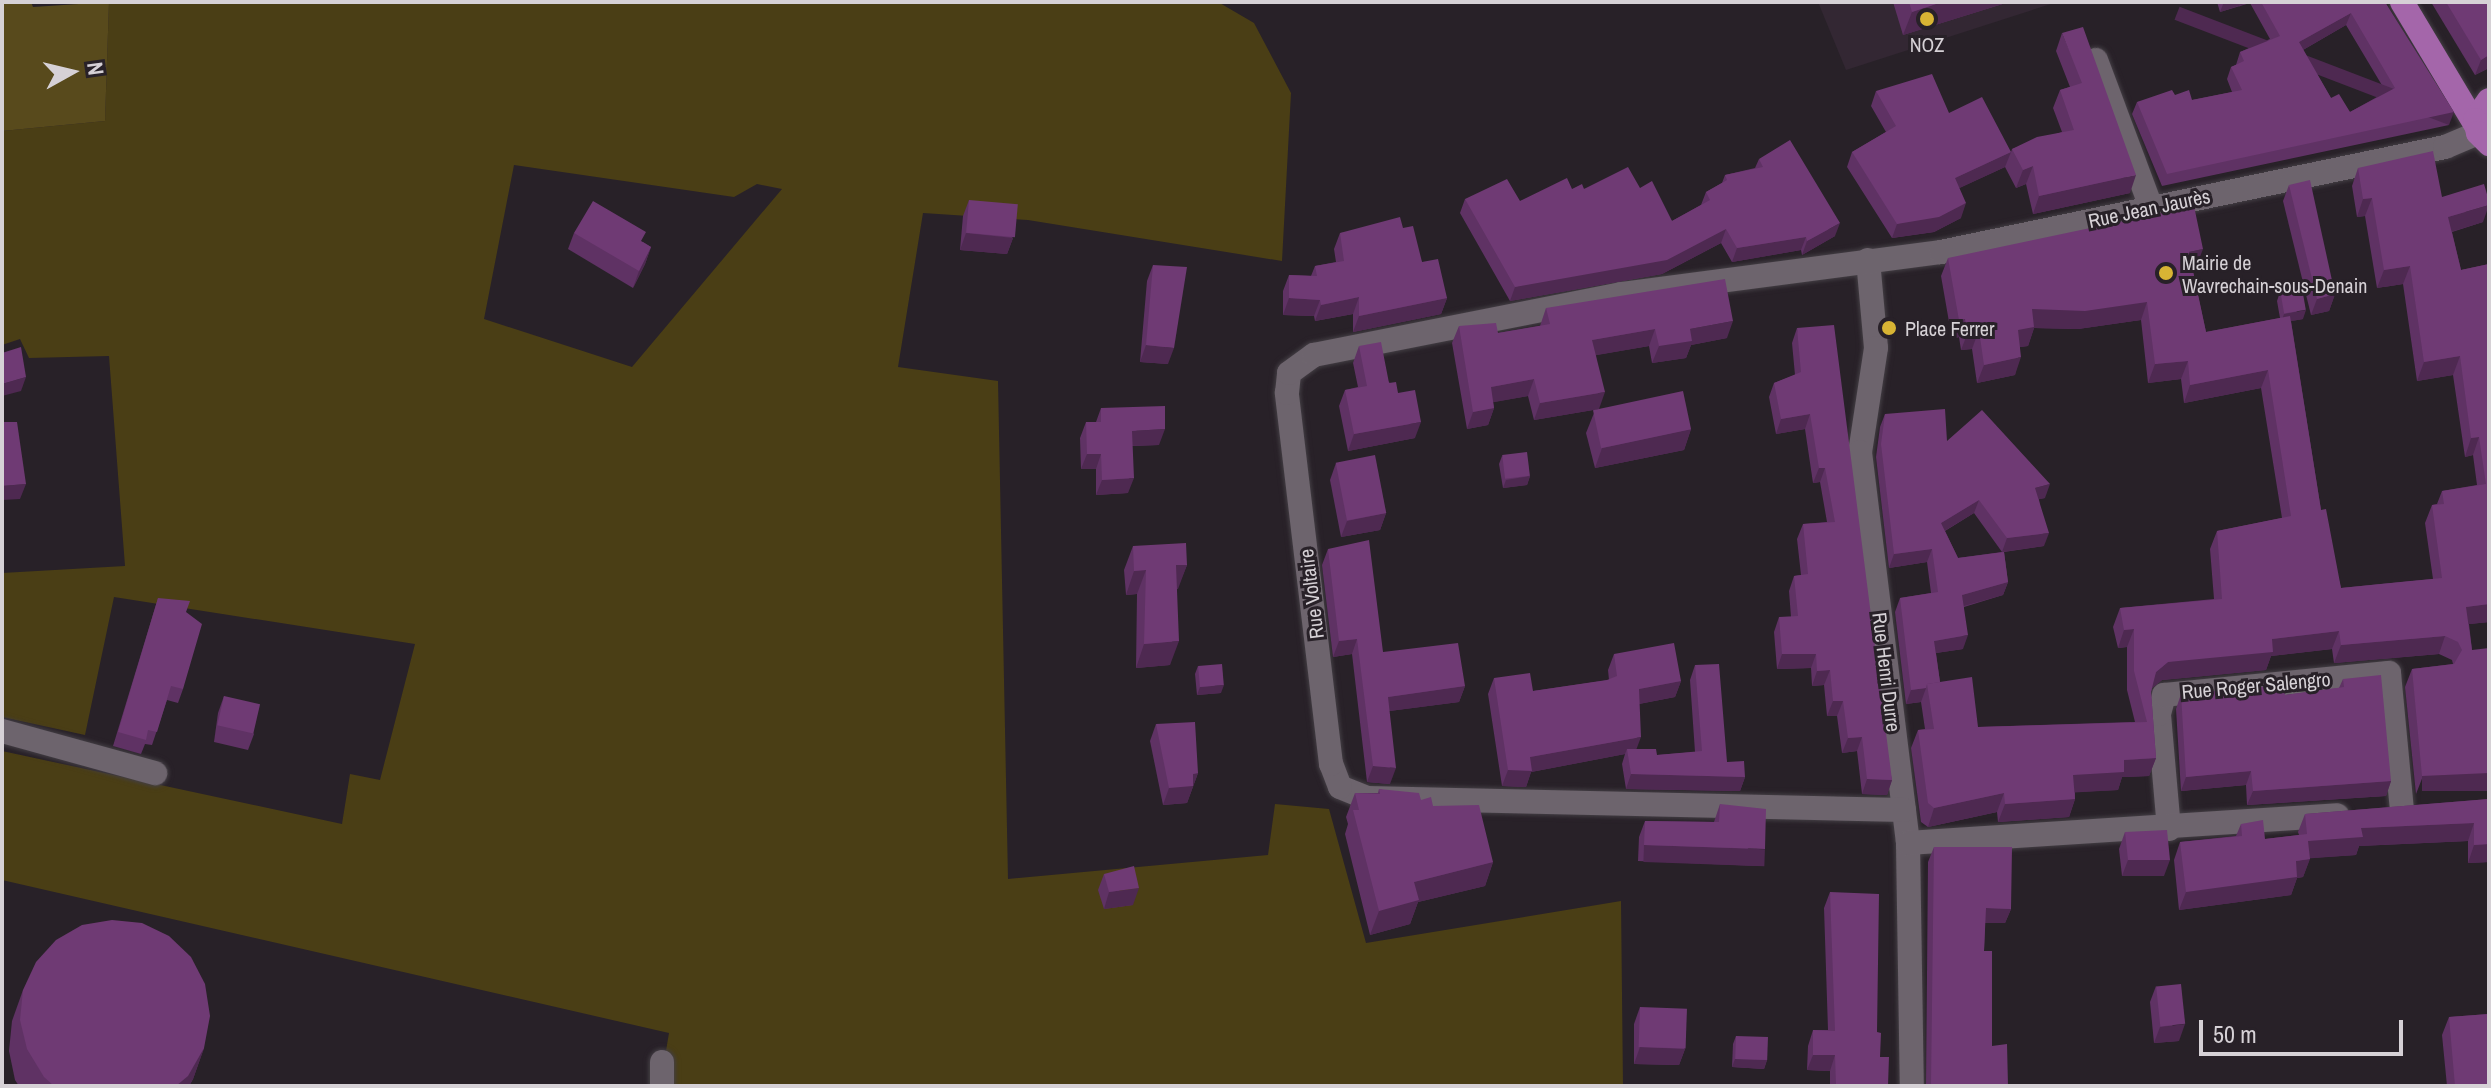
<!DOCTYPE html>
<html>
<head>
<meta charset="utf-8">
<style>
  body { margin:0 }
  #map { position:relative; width:2491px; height:1088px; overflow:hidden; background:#282128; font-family:"Archivo Narrow",sans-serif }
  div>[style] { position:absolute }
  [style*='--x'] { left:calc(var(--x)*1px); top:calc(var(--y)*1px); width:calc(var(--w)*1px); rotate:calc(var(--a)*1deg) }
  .built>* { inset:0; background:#332733 }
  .green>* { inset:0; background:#4a3e15 }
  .forest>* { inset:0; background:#584a1c }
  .roads { filter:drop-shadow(0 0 2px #433e44) drop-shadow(0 0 2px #433e44) }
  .minor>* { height:24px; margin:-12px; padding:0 12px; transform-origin:12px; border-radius:12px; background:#6d646d }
  .major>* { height:24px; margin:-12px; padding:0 12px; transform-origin:12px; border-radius:12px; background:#a466aa }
  .wall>* { inset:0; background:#5f3264 }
  .shaded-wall>* { inset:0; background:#4e2951; transform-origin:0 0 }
  .building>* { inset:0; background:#6f3a74; transform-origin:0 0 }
  .dots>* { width:22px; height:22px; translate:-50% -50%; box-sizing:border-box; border:4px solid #282128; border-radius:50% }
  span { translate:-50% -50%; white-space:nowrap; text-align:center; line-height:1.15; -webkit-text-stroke:6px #282128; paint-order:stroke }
  .poi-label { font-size:20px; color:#d6d1d6 }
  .left { translate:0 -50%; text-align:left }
  .street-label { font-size:20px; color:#d6d1d6 }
  .frame { position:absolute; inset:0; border:4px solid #d6d1d6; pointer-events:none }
  .north { position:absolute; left:32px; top:32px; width:80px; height:80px; -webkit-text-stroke:6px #282128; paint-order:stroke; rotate:82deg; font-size:22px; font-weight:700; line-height:32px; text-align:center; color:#d6d1d6 }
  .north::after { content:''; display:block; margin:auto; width:28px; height:36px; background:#d6d1d6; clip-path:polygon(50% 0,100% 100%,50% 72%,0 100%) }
  .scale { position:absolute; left:2199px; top:1020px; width:204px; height:36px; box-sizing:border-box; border:4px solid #d6d1d6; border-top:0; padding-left:10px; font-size:24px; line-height:28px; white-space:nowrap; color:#d6d1d6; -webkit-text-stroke:6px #282128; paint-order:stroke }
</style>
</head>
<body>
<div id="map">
  <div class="built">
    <i style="clip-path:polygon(1818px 2px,2057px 2px,1846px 70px)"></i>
  </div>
  <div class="green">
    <i style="clip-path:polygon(evenodd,109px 2px,1218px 2px,1254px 23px,1291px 93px,1282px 261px,1028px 220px,923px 213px,898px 367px,998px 381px,1008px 879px,1268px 855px,1275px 804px,1329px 809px,1366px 943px,1621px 901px,1623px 1086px,660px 1086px,669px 1033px,2px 880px,2px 751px,342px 824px,350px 774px,380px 780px,415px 644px,114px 597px,85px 735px,2px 717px,2px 573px,125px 566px,109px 356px,29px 358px,20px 339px,2px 345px,2px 131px,105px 121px,109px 2px,514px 165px,734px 197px,757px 184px,782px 189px,632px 367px,484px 319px,514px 165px)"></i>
  </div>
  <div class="forest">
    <i style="clip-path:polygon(2px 2px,31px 2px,33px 7px,109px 2px,105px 121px,2px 131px)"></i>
  </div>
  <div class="roads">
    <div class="minor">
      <i style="--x:2096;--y:60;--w:157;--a:69.5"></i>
      <i style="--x:1868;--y:260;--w:88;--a:84.8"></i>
      <i style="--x:1876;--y:348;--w:105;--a:98.7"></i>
      <i style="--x:1860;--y:452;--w:394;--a:83"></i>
      <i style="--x:1908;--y:843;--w:243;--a:89.1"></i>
      <i style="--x:2;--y:731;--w:159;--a:15.4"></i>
      <i style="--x:1904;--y:810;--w:537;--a:-178.72"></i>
      <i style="--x:1367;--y:798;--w:29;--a:-158"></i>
      <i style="--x:1340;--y:787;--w:25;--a:-111"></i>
      <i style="--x:1331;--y:764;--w:374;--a:-96.8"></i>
      <i style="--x:1287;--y:393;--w:20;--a:-84"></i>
      <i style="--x:1289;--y:373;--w:31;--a:-36"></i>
      <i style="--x:1314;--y:355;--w:313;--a:-11.2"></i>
      <i style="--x:1621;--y:294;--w:323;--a:-7.5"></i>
      <i style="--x:1941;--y:252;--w:515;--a:-11.77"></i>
      <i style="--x:2445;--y:147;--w:36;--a:-23"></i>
      <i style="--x:2169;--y:829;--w:115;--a:-95"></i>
      <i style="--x:2159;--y:714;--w:20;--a:-75"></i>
      <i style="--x:2164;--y:695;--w:226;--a:-5.6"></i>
      <i style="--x:2389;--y:673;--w:138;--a:84.6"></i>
      <i style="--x:1908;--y:843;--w:430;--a:-3.7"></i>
      <i style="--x:662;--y:1086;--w:24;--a:-90"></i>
    </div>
    <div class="major">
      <i style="--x:2402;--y:2;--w:142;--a:59.1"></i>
      <i style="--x:2489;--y:100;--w:24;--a:125"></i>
      <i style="--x:2475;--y:120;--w:13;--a:77"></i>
      <i style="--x:2478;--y:133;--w:16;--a:45"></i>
    </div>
  </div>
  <div class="wall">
    <i style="clip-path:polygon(1893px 2px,2009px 2px,1903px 35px)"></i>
    <i style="clip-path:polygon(evenodd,2217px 2px,2385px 2px,2449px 125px,2162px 186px,2132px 114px,2137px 102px,2175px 95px,2192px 100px,2232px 92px,2227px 79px,2231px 67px,2236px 65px,2240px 52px,2270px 39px,2250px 3px,2220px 12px,2217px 2px,2346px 25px,2386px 92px,2350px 112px,2331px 98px,2303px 50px,2346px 25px)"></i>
    <i style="clip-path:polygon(2431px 2px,2489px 2px,2489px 68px,2475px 75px)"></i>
    <i style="clip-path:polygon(2062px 33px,2130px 193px,2033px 214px,2026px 184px,2016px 188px,2005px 167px,1959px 188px,1961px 218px,1934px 232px,1892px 238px,1847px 167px,1852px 152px,1886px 132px,1871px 106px,1876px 91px,1949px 113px,2011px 152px,2012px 149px,2062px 132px,2053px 108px,2060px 90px,2070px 87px,2056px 51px)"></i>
    <i style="clip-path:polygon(1759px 159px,1835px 236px,1802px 255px,1801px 250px,1732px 262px,1721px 243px,1662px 274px,1510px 301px,1460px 213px,1465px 199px,1520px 201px,1572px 189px,1640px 188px,1672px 221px,1701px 205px,1706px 192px,1722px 183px,1725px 175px,1755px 168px)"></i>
    <i style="clip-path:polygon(evenodd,2358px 168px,2442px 197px,2483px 222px,2452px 232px,2461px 270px,2489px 264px,2489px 622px,2469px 624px,2472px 650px,2416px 794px,2405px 687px,2412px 669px,2453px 664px,2452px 660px,2439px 654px,2334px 663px,2332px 649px,2271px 656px,2266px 670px,2162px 680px,2152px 688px,2151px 692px,2156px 758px,2149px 776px,2122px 777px,2118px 790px,2075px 792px,2075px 799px,2069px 817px,1998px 822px,1997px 812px,1928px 827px,1921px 822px,1911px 748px,1918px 730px,1925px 729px,1921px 702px,1906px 704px,1895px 612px,1900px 598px,1931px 593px,1927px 562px,1889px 568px,1876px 457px,1880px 427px,1885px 414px,1947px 441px,2045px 498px,2039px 499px,2044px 546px,2004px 552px,2008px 582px,2003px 595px,1964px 607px,1963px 649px,1936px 653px,1940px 682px,1978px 727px,2135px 722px,2127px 690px,2127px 647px,2118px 648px,2113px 627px,2120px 608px,2214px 599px,2210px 549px,2217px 531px,2282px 518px,2261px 388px,2184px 403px,2181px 379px,2148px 383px,2141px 320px,2078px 329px,2034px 328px,2028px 346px,2020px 347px,2015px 375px,1977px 383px,1972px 349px,1961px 350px,1959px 337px,1952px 339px,1941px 276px,1948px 258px,2196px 267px,2192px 268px,2206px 332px,2280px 318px,2277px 301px,2280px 292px,2303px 319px,2291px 321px,2321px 510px,2341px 588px,2433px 579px,2425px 523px,2432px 505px,2437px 504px,2442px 491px,2477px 485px,2473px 455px,2465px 457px,2453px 375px,2417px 381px,2403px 284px,2377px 288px,2365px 216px,2357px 217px,2352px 186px,2358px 168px,1974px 513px,2002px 552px,1958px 558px,1945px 531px,1974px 513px)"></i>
    <i style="clip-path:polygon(2289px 185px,2335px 294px,2329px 311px,2311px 315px,2283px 201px)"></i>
    <i style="clip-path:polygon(969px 200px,1013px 238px,1007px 254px,960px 250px,963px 216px)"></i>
    <i style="clip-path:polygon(1403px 228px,1422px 262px,1447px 298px,1441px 314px,1353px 332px,1353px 314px,1315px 321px,1314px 316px,1283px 315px,1283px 291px,1289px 275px,1311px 276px,1315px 266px,1336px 262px,1334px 249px,1340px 233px)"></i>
    <i style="clip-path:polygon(574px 233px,643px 242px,651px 247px,645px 264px,633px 288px,568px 249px)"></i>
    <i style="clip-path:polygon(1153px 265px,1168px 364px,1140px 362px,1147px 281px)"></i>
    <i style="clip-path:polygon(1546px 308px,1727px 338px,1691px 345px,1686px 358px,1652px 363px,1649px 346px,1596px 355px,1599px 409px,1534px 420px,1528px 396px,1493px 402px,1494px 408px,1488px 425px,1467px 429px,1452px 343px,1459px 326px,1498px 333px,1540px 326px)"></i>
    <i style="clip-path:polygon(1797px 328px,1892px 780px,1887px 795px,1862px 794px,1857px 751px,1842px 753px,1837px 716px,1827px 716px,1824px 685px,1812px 686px,1811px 668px,1777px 669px,1774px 632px,1779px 617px,1791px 617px,1789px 591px,1794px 576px,1801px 575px,1797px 539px,1803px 524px,1827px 522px,1820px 482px,1813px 483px,1805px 429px,1776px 434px,1769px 397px,1774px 383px,1795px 375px,1792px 343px)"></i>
    <i style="clip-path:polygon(1359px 346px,1398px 393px,1415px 438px,1348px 451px,1339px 406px,1345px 390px,1358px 387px,1353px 363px)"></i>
    <i style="clip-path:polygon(1101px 408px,1159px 445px,1132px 446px,1128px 493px,1096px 495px,1096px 469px,1081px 469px,1080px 438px,1086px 422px,1096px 422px)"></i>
    <i style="clip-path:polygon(1594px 413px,1691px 429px,1684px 450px,1595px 468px,1586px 433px)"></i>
    <i style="clip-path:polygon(1502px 456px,1530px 476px,1527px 485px,1503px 488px,1499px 464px)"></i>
    <i style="clip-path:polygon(1336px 463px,1386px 513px,1380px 530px,1341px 537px,1330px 480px)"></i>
    <i style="clip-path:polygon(1133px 546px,1187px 565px,1177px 589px,1170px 665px,1136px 668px,1137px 594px,1126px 595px,1124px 570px)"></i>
    <i style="clip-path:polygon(1328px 549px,1383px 652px,1465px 686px,1459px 702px,1389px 711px,1390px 784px,1367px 782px,1352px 654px,1333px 657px,1322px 565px)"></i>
    <i style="clip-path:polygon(158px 598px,186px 612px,183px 689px,178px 703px,167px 700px,152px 745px,145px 744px,141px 754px,113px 746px)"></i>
    <i style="clip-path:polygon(1614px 654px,1681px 681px,1675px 697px,1639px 704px,1636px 749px,1657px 755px,1695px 752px,1690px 680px,1695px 665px,1727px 762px,1745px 777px,1740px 791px,1626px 789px,1622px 764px,1625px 754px,1531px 772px,1526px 787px,1502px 786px,1488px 694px,1494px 678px,1533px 691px,1609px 680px,1608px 670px)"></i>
    <i style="clip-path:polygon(1198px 666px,1221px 693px,1197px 695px,1195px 674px)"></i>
    <i style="clip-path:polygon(2343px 679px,2391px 781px,2386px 796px,2247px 805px,2246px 785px,2181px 791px,2176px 709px,2181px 694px,2285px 695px,2339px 688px)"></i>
    <i style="clip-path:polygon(224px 696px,254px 734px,248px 750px,214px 742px,218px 713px)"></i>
    <i style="clip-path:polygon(1156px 724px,1198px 773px,1187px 803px,1163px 805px,1150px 741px)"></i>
    <i style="clip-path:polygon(1379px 789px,1421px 800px,1433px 806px,1493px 862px,1485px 886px,1418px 902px,1410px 924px,1370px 935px,1345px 834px,1348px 824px,1346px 817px,1355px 793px,1378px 793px)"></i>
    <i style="clip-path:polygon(2489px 799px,2489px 862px,2468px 863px,2468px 841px,2359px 846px,2356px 855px,2310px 858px,2303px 877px,2297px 878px,2291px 895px,2179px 910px,2174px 860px,2180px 842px,2236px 836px,2241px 824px,2265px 839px,2299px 835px,2298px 832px,2305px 814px)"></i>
    <i style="clip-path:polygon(1720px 804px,1759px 866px,1638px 861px,1639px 837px,1645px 821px,1714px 822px)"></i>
    <i style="clip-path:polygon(2125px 832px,2164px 876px,2122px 876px,2119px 849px)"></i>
    <i style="clip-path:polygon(1934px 847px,2011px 909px,2005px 923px,1985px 923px,1984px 951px,1992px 1046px,2008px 1086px,1926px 1086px,1928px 862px)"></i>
    <i style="clip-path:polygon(1104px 874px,1133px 905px,1104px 909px,1098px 890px)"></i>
    <i style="clip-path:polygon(1830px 892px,1877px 1032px,1880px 1057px,1888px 1086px,1830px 1086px,1830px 1071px,1807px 1070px,1808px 1046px,1813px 1030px,1828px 1030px,1824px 908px)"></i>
    <i style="clip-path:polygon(2156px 986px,2179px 1041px,2154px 1043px,2150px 1002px)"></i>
    <i style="clip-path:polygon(23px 990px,204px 1048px,193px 1079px,189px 1086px,19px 1086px,15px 1080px,9px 1051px,12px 1021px)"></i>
    <i style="clip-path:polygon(2489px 1003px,2489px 1086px,2447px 1086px,2442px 1035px,2449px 1017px,2488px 1014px,2487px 1008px)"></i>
    <i style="clip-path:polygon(1640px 1007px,1685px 1049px,1679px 1065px,1634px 1064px,1634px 1024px)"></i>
    <i style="clip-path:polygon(1736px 1036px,1767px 1060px,1764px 1069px,1732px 1067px,1733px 1044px)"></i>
  </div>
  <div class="shaded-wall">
    <i style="clip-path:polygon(1942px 2px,2009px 2px,1903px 35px,1912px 12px)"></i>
    <i style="clip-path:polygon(2224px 2px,2251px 2px,2220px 12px)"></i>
    <i style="clip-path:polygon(2351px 13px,2346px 25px,2294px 55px,2299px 42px)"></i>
    <i style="clip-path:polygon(2489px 55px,2489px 68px,2475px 75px,2481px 60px)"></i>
    <i style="left:2454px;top:112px;width:14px;height:294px;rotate:111deg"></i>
    <i style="clip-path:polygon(2011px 152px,2005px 167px,1949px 193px,1955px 178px)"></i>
    <i style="clip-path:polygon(2033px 166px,2026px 184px,2016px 188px,2023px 170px)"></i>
    <i style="clip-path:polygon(2136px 175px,2130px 193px,2033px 214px,2039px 196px)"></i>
    <i style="clip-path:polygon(2372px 198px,2365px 216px,2357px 217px,2363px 199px)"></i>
    <i style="clip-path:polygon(1966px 203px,1961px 218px,1934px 232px,1892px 238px,1897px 224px)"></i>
    <i style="clip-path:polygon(2489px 205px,2483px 222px,2441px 235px,2448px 217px)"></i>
    <i style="clip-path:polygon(1840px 223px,1835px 236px,1802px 255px,1807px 241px)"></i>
    <i style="clip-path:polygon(1726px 229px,1721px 243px,1662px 274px,1510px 301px,1515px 287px)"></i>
    <i style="clip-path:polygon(966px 233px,1013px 238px,1007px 254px,960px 250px)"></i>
    <i style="clip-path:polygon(1806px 237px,1801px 250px,1732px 262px,1737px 248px)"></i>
    <i style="clip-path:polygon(651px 247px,645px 264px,633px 288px,639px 271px)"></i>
    <i style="clip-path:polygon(2203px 249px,2196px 267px,2182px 270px,2189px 252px)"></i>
    <i style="clip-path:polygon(2410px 266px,2403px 284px,2377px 288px,2384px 270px)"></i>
    <i style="clip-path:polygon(2335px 294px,2329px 311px,2311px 315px,2317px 299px)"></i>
    <i style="clip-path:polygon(1359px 297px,1353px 314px,1315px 321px,1321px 305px)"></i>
    <i style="clip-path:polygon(1289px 298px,1320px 300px,1314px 316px,1283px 315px)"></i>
    <i style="clip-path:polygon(1447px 298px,1441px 314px,1353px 332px,1359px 316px)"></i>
    <i style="clip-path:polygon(2147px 302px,2141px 320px,2078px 329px,2034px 328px,2028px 346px,2011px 348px,2018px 330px,2032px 309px)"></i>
    <i style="clip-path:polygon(2306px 310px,2303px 319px,2281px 323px,2284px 314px)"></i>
    <i style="clip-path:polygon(1965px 319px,1959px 337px,1952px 339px,1959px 320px)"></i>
    <i style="clip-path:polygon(1733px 321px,1727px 338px,1691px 345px,1686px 358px,1652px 363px,1659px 346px,1690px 329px)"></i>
    <i style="clip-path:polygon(1655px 329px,1649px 346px,1586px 357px,1592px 340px)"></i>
    <i style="clip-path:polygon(1979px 330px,1972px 349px,1961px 350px,1968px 332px)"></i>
    <i style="clip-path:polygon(1146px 345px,1174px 348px,1168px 364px,1140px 362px)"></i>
    <i style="clip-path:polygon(2460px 356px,2453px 375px,2417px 381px,2424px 362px)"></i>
    <i style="clip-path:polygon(2021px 357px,2015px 375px,1977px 383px,1984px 365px)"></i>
    <i style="clip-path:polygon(2188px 361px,2181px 379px,2148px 383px,2155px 364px)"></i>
    <i style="clip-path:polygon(2268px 370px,2261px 388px,2184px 403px,2190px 385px)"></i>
    <i style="clip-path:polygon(26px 377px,21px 391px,2px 396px,2px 384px)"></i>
    <i style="clip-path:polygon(1534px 379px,1528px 396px,1484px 404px,1491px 387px)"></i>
    <i style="clip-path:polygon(1605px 392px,1599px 409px,1534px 420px,1540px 403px)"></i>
    <i style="clip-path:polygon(1494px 408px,1488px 425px,1467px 429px,1473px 412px)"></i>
    <i style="clip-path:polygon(1810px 414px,1805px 429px,1776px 434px,1781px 419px)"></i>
    <i style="clip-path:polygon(1421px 422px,1415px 438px,1348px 451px,1354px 434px)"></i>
    <i style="clip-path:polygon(1165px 429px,1159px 445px,1126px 446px,1132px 431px)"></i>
    <i style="clip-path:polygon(1691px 429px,1684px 450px,1595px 468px,1602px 448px)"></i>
    <i style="clip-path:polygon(2479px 437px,2473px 455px,2465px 457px,2471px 438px)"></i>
    <i style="clip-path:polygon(1087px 454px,1101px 454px,1096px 469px,1081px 469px)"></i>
    <i style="clip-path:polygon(1819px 468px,1825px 468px,1820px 482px,1813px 483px)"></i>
    <i style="clip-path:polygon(1530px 476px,1527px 485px,1503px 488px,1506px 480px)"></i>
    <i style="clip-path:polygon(1134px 478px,1128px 493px,1096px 495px,1102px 480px)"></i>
    <i style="clip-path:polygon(26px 484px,20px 499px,2px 500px,2px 486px)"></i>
    <i style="clip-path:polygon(2050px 484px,2045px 498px,2030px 501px,2035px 488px)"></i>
    <i style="clip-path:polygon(1979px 500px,1974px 513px,1936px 536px,1941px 523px)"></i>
    <i style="clip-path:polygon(1386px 513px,1380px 530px,1341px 537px,1347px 521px)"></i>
    <i style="clip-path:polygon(2049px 533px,2044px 546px,2002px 552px,2007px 538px)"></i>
    <i style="clip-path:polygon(1932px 549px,1927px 562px,1889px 568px,1894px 554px)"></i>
    <i style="clip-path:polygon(1176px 565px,1187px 565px,1178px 589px,1168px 590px)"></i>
    <i style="clip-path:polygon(1146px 570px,1137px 594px,1126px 595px,1134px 571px)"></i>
    <i style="clip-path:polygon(2008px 582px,2003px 595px,1957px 608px,1962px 595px)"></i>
    <i style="clip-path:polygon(2489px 604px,2489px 622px,2460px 625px,2466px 607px)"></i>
    <i style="clip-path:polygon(2134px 629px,2127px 647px,2118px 648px,2124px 630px)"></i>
    <i style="clip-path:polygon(2339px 631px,2332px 649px,2271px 656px,2266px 670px,2162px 680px,2150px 690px,2156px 672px,2168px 662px,2272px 639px)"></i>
    <i style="clip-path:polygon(1968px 635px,1963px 649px,1929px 654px,1934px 641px)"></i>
    <i style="clip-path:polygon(2445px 636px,2439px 654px,2334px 663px,2341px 645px)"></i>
    <i style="clip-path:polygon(1357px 639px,1352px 654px,1333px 657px,1339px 641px)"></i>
    <i style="clip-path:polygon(1179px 641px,1170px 665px,1136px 668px,1144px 644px)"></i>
    <i style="clip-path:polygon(1782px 654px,1816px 654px,1811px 668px,1777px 669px)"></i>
    <i style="clip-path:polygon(1830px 670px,1824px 685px,1812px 686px,1817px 671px)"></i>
    <i style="clip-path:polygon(1681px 681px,1675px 697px,1633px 705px,1639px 689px)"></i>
    <i style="clip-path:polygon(1224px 685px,1221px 693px,1197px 695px,1200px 687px)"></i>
    <i style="clip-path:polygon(1465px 686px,1459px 702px,1382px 712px,1388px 697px)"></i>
    <i style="clip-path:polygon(1926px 688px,1921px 702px,1906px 704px,1911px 690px)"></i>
    <i style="clip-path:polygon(1833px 701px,1843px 701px,1837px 716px,1827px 716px)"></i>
    <i style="clip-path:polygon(1641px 737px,1635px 753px,1627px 749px,1625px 754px,1531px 772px,1526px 787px,1502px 786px,1508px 770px,1530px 757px)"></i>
    <i style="clip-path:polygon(1862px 737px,1857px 751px,1842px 753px,1848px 738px)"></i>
    <i style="clip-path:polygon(2156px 758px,2149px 776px,2122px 777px,2118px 790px,2066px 793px,2073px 775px,2124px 760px)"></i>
    <i style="clip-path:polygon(1373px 766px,1396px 768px,1390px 784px,1367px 782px)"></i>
    <i style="clip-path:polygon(2251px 771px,2246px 785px,2181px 791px,2186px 777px)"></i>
    <i style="clip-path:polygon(1198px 773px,1187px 803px,1163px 805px,1169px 788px,1193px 774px)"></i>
    <i style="left:2489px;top:773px;width:18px;height:67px;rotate:90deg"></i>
    <i style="clip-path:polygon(1631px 774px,1745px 777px,1740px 791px,1626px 789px)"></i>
    <i style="clip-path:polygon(1867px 779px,1892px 780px,1887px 795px,1862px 794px)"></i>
    <i style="clip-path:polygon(2391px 781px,2386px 796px,2247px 805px,2253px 791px)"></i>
    <i style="clip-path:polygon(2004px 793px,1997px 812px,1928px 827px,1934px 808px)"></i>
    <i style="clip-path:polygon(2075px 799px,2069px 817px,1998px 822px,2005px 804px)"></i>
    <i style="clip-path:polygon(2474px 823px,2468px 841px,2359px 846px,2356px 855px,2301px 859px,2308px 841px,2361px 828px)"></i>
    <i style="clip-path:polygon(2489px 844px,2489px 862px,2468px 863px,2474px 845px)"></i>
    <i style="left:1644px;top:845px;width:121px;height:17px;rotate:2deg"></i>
    <i style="clip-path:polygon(2310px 859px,2303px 877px,2297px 878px,2291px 895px,2179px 910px,2186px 892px,2296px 861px)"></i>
    <i style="clip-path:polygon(2128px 860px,2170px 860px,2164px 876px,2122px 876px)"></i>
    <i style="clip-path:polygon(1493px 862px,1485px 886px,1418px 902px,1410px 924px,1370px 935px,1379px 911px,1414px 882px)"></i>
    <i style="clip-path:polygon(1139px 888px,1133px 905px,1104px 909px,1109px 892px)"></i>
    <i style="clip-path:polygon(1986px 908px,2011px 909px,2005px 923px,1981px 923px)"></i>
    <i style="clip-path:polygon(2185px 1024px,2179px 1041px,2154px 1043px,2160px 1027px)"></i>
    <i style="clip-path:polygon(1640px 1047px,1685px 1049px,1679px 1065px,1634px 1064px)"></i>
    <i style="clip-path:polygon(204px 1048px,193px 1079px,189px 1086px,176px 1086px)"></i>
    <i style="clip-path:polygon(1813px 1055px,1835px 1055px,1830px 1071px,1807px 1070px)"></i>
    <i style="clip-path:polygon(1735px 1059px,1767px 1060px,1764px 1069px,1732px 1067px)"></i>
  </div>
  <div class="building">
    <i style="clip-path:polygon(1909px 2px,1942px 2px,1912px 12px)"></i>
    <i style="clip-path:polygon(evenodd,2261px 2px,2385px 2px,2454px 112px,2167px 174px,2137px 102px,2172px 90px,2175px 95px,2189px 90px,2192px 100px,2242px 90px,2231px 67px,2244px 61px,2240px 52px,2280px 36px,2261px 2px,2351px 13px,2395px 88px,2350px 112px,2339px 94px,2331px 98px,2299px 42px,2351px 13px)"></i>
    <i style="clip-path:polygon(2446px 2px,2489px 2px,2489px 55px,2481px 60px)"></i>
    <i style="clip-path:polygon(2083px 27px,2136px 175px,2039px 196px,2033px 166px,2023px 170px,2012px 149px,2037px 137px,2074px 130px,2060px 90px,2082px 83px,2062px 33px)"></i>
    <i style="clip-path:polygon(1932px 74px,1949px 113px,1982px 97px,2011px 152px,1955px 178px,1966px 203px,1939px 217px,1897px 224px,1852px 152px,1896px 126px,1876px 91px)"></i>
    <i style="clip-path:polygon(1790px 140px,1840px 223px,1807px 241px,1806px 237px,1737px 248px,1726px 229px,1667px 260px,1515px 287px,1465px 199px,1507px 179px,1520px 201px,1567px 178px,1572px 189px,1582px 184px,1584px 189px,1628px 167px,1640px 188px,1652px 181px,1672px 221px,1710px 200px,1706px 192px,1727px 180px,1725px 175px,1763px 167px,1759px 159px)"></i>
    <i style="clip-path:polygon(2433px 151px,2442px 197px,2484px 184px,2489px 201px,2489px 205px,2448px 217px,2461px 270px,2489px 264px,2489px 604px,2466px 607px,2472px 650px,2489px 648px,2489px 773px,2422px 776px,2412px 669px,2454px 664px,2462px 650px,2458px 642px,2445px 636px,2341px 645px,2339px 631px,2272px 639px,2273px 652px,2168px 662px,2156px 672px,2151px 692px,2156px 758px,2124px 760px,2124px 772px,2073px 775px,2075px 799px,2005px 804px,2004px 793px,1934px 808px,1928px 803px,1918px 730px,1934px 729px,1927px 684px,1972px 677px,1978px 727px,2147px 722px,2134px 671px,2134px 629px,2124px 630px,2120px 608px,2222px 599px,2217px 531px,2291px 516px,2268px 370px,2190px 385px,2188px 361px,2155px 364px,2147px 302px,2085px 311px,2032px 309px,2034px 327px,2018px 330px,2021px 357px,1984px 365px,1979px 330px,1968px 332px,1965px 319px,1959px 320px,1948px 258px,2194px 206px,2203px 249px,2189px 252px,2206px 332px,2290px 316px,2321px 510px,2326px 509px,2341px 588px,2442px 578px,2432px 505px,2444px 504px,2442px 491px,2486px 484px,2479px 437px,2471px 438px,2460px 356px,2424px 362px,2410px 266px,2384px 270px,2372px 198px,2363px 199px,2358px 168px)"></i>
    <i style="clip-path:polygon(2310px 180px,2335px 294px,2317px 299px,2289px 185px)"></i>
    <i style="left:969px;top:200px;width:49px;height:33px;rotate:5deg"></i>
    <i style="clip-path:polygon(593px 201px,646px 232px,641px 241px,651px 247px,639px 271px,574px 233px)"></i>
    <i style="clip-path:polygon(1400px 217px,1403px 228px,1413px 226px,1422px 262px,1438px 259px,1447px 298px,1359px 316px,1359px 297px,1321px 305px,1320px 300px,1289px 298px,1289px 275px,1317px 276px,1315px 266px,1344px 261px,1340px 233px)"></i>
    <i style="clip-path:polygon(1153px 265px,1187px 267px,1174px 348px,1146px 345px)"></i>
    <i style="clip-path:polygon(1725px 279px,1733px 321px,1690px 329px,1692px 341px,1659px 346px,1655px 329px,1592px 340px,1605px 392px,1540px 403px,1534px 379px,1491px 387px,1494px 408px,1473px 412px,1459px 326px,1496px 323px,1498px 333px,1550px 324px,1546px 308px)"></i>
    <i style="left:2302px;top:288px;width:22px;height:22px;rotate:80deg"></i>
    <i style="clip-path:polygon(1834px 325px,1892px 780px,1867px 779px,1862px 737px,1848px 738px,1843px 701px,1833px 701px,1830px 670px,1817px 671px,1816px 654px,1782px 654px,1779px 617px,1798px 616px,1794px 576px,1808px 574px,1803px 524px,1835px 522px,1825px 468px,1819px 468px,1810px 414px,1781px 419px,1774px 383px,1801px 372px,1797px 328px)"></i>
    <i style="clip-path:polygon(1381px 342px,1389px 383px,1396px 382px,1398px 393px,1415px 390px,1421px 422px,1354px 434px,1345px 390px,1367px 386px,1359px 346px)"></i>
    <i style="clip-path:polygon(21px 347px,26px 377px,2px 384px,2px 353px)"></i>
    <i style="left:1683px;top:391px;width:39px;height:92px;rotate:78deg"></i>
    <i style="clip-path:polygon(1165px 406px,1165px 429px,1132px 431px,1134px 478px,1102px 480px,1101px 454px,1087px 454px,1086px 422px,1101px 422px,1101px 408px)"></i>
    <i style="clip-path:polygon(1945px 409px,1947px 441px,1982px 410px,2050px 484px,2035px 488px,2049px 533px,2007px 538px,1979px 500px,1941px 523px,1958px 558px,2004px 552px,2008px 582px,1962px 595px,1968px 635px,1934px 641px,1940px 682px,1927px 684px,1926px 688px,1911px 690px,1900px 598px,1938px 592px,1932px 549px,1894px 554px,1881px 444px,1885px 414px)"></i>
    <i style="clip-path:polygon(2px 422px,17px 422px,26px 484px,2px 486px)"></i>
    <i style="left:1527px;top:452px;width:24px;height:25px;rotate:83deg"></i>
    <i style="left:1375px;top:455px;width:59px;height:40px;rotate:79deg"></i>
    <i style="clip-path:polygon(1369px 540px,1383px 652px,1458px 643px,1465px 686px,1388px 697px,1396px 768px,1373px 766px,1357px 639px,1339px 641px,1328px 549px)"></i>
    <i style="clip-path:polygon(1186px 543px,1187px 565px,1176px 565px,1179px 641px,1144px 644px,1146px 570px,1134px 571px,1133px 546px)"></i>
    <i style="clip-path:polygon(158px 598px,190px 601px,186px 612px,202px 624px,183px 689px,171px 686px,157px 732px,148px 730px,146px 740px,118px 732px)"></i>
    <i style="clip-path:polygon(1674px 643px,1681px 681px,1639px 689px,1641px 737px,1530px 757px,1532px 771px,1508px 770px,1494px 678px,1530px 673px,1533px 691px,1607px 680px,1617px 676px,1614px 654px)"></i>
    <i style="left:1222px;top:664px;width:21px;height:24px;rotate:85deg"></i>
    <i style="clip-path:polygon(1719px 664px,1727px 762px,1744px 761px,1745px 777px,1631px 774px,1627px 749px,1656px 749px,1657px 755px,1702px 751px,1695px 665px)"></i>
    <i style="clip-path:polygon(2381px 675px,2391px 781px,2253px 791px,2251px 771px,2186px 777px,2181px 694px,2273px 686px,2273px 691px,2284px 689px,2285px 695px,2344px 687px,2343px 679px)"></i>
    <i style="left:224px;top:696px;width:37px;height:30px;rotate:13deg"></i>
    <i style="clip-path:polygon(1195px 722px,1198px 773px,1193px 774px,1193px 786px,1169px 788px,1156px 724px)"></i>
    <i style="clip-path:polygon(1379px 789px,1419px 793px,1421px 800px,1431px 797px,1433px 806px,1479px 805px,1493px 862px,1414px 882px,1419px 900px,1379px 911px,1353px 810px,1359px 810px,1355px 793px,1380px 794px)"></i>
    <i style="clip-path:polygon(2489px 799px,2489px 844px,2474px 845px,2474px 823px,2361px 828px,2363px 837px,2308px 841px,2310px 859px,2296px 861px,2297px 877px,2186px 892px,2180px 842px,2242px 836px,2241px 824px,2263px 820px,2265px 839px,2307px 834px,2305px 814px)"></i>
    <i style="clip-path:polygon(1720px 804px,1766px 809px,1765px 849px,1644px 845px,1645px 821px,1719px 822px)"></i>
    <i style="clip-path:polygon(2167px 830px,2170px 860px,2128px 860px,2125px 832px)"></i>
    <i style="clip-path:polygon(1934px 847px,2012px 847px,2011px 909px,1986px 908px,1984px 951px,1992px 951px,1992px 1046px,2007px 1044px,2008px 1086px,1931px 1086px)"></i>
    <i style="clip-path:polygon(1134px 866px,1139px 888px,1109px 892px,1104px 874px)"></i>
    <i style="clip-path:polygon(1830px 892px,1879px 894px,1877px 1032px,1881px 1033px,1880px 1057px,1889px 1057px,1888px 1086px,1836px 1086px,1835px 1055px,1813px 1055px,1813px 1030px,1835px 1031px)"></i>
    <i style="clip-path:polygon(112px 920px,142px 923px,169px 936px,191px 957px,205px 984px,210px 1016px,204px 1048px,188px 1076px,176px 1086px,54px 1086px,44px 1077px,27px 1049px,20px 1020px,23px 990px,36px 962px,56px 940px,82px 925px)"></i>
    <i style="left:2181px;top:984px;width:40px;height:25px;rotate:84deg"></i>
    <i style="left:1640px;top:1007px;width:47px;height:40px;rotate:2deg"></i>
    <i style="clip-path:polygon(2489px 1014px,2489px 1086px,2455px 1086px,2449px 1017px)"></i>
    <i style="left:1736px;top:1036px;width:32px;height:23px;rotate:2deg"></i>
  </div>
  <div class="dots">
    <i style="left:1927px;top:19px;background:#d8b434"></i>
    <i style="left:2166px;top:273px;background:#d8b434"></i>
    <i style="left:1889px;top:328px;background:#d8b434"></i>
  </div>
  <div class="poi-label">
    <span style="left:1927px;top:44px">NOZ</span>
    <span class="left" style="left:2182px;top:274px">Mairie de<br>Wavrechain-sous-Denain</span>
    <span class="left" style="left:1905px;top:328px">Place Ferrer</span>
  </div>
  <div class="street-label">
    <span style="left:2149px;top:208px;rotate:-12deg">Rue Jean Jaurès</span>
    <span style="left:1311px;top:594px;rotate:-97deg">Rue Voltaire</span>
    <span style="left:1887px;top:672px;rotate:83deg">Rue Henri Durre</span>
    <span style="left:2256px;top:685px;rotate:-5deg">Rue Roger Salengro</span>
  </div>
  <div class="frame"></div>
  <div class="north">N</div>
  <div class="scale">50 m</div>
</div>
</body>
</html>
